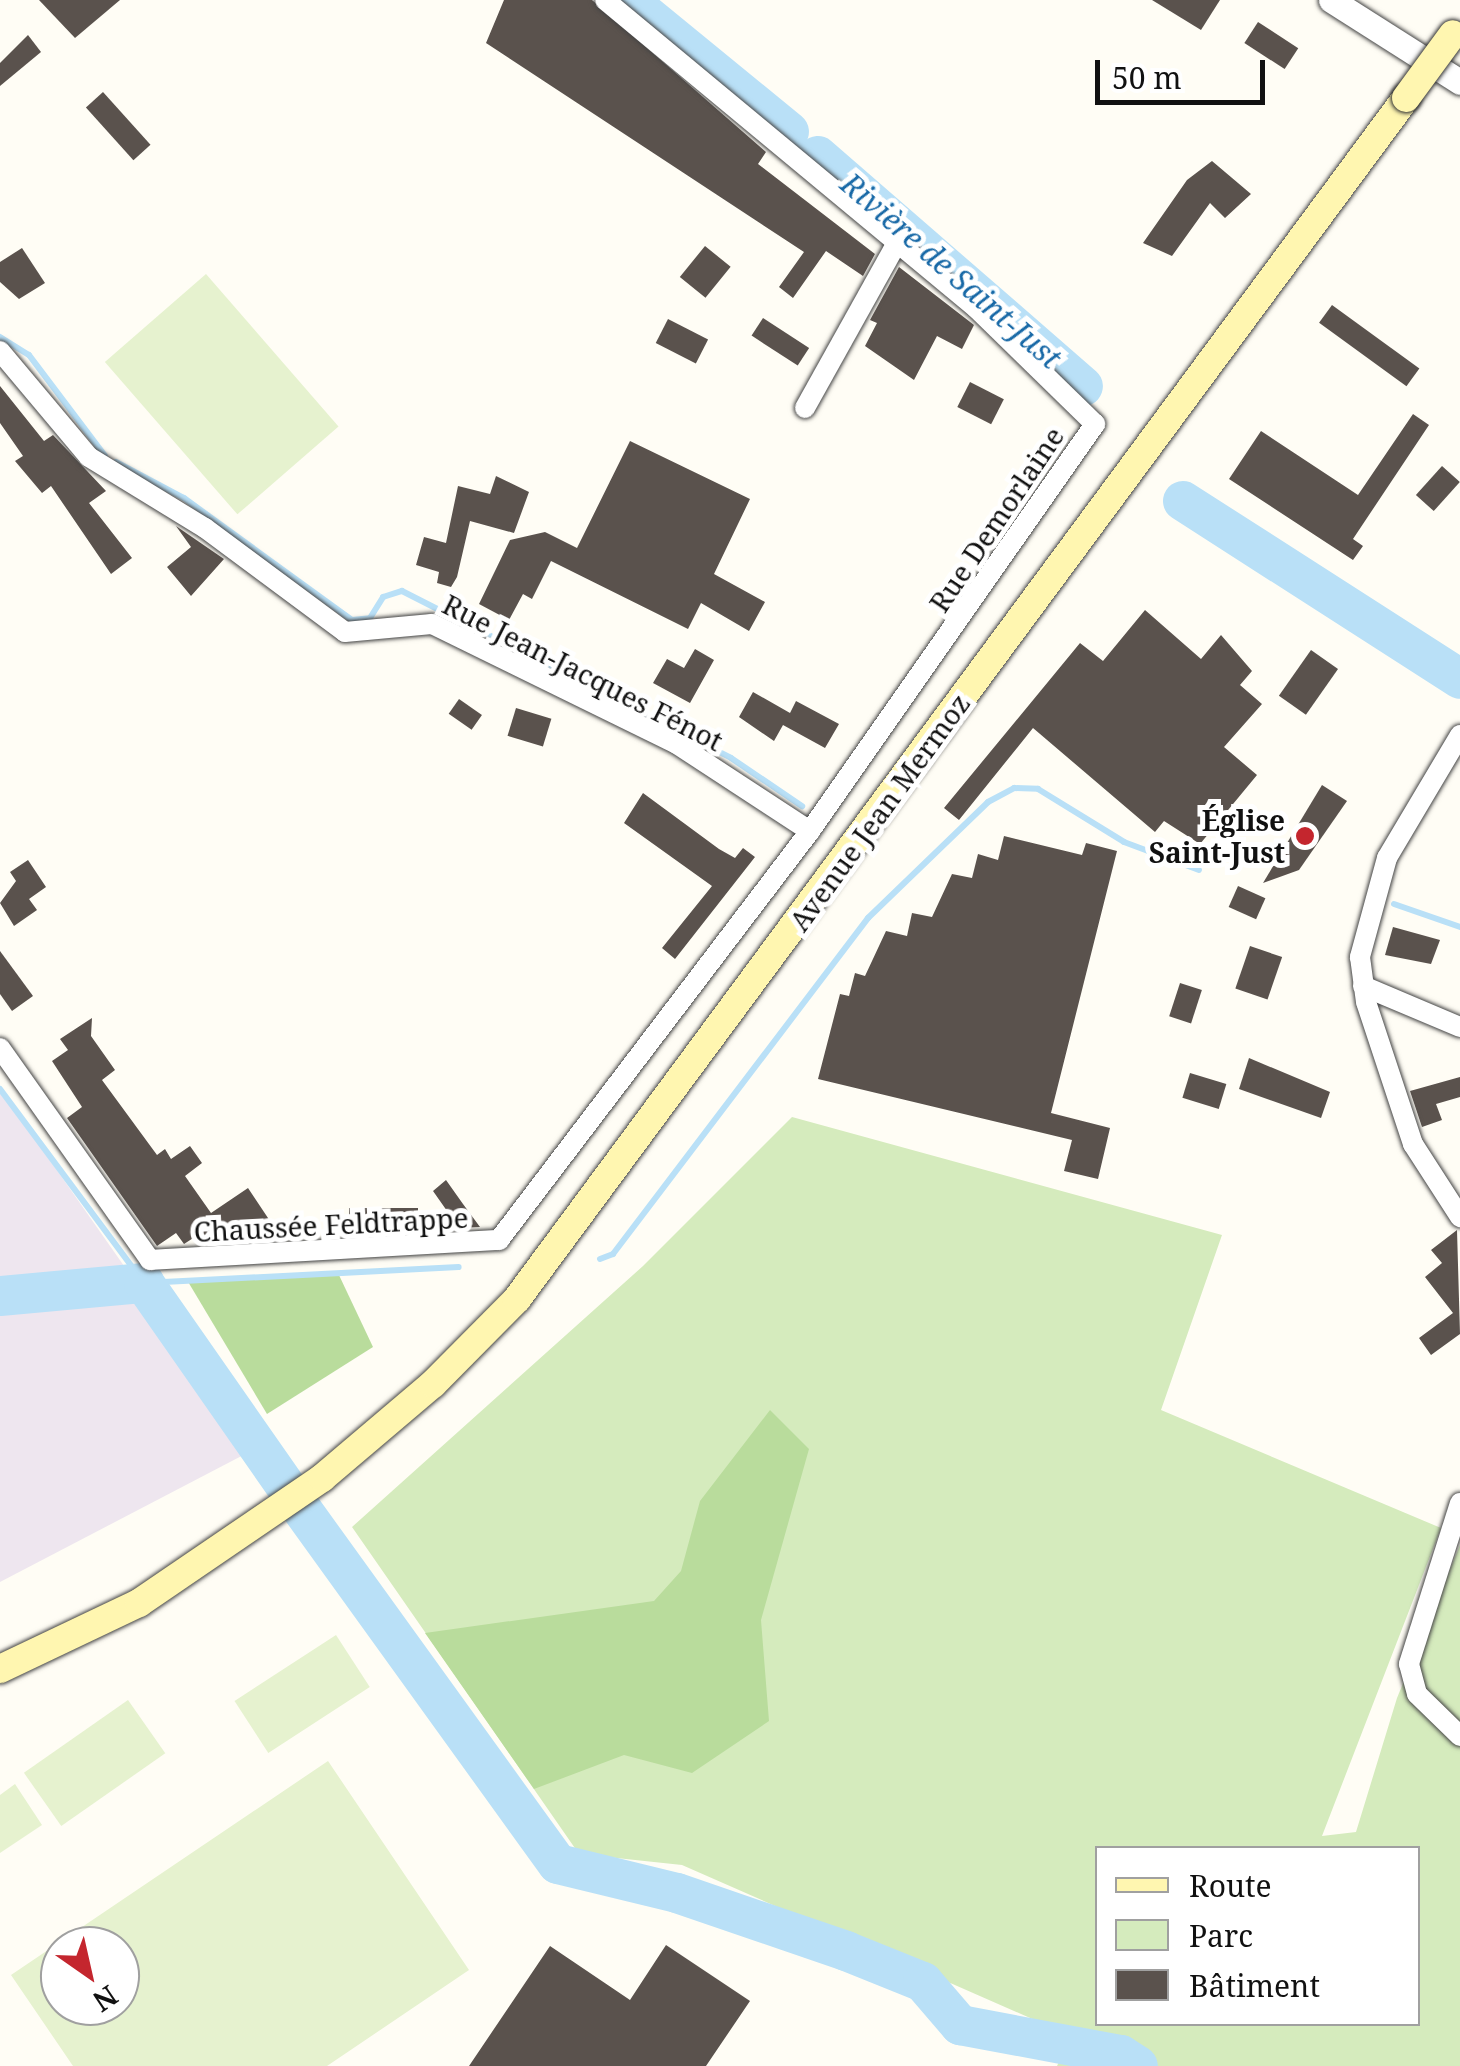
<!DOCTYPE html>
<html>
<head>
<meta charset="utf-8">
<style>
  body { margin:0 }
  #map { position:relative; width:1460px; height:2066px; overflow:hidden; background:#fffdf5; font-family:"Noto Serif",serif }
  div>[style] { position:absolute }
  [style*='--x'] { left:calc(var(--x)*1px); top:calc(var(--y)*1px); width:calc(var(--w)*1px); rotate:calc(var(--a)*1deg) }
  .industrial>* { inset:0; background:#eee6ef }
  .green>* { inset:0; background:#d5ebbd }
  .forest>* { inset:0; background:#b9dc9c }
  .pitch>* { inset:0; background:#e6f2cf; transform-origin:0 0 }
  .stream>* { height:6px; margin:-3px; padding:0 3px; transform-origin:3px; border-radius:3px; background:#b9e0f7 }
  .river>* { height:40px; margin:-20px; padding:0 20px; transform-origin:20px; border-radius:20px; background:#b9e0f7 }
  .building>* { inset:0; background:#5a524d; transform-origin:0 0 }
  .roads { filter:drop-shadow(0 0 2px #444) drop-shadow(0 0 2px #444) }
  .minor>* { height:20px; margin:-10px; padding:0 10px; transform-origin:10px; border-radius:10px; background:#fff }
  .tertiary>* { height:25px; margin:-12.5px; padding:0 12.5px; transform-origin:12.5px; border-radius:12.5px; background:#fff }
  .secondary>* { height:28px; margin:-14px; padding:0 14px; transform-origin:14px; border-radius:14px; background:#fff6b0 }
  .bridges { filter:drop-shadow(0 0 2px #333) drop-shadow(0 0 2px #333) }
  .secondary-bridge>* { height:28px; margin:-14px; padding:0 14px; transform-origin:14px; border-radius:14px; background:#fff6b0 }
  .dots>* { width:28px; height:28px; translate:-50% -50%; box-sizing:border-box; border:5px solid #fff; border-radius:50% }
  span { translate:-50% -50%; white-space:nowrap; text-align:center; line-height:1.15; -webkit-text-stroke:10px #fff; paint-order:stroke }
  .street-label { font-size:28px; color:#111 }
  .poi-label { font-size:28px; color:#111; font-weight:700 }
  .right { translate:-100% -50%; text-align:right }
  .water-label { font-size:30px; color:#1768a6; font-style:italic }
  .legend { position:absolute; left:1095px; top:1846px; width:325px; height:180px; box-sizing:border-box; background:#fff; border:2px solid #a0a0a0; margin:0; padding:12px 18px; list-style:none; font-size:30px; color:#111 }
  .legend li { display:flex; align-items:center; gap:20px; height:50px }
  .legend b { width:50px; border:2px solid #a0a0a0 }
  .north { position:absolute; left:40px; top:1926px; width:100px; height:100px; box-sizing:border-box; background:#fff; border:2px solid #a0a0a0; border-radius:50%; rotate:146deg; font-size:28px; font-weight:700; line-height:40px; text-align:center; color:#111 }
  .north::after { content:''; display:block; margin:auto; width:35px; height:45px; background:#c4262e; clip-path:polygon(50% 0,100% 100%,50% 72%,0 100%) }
  .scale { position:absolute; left:1095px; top:60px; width:170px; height:45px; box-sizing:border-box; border:5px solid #111; border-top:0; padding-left:12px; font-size:30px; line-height:35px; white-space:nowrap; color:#111; -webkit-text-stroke:8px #fff; paint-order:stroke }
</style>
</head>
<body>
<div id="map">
  <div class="industrial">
    <i style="clip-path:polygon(0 1089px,253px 1450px,0 1582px)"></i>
  </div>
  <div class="green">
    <i style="clip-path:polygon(evenodd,792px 1117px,1222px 1235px,1161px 1410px,1441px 1528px,1322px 1836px,1356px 1832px,1397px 1698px,1460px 1545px,1460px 2066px,1057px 2066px,1071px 2036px,682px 1865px,579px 1854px,352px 1527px,643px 1266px,792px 1117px,1098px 1848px,1418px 1848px,1418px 2024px,1098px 2024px,1098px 1848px)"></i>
  </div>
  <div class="forest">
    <i style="clip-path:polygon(338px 1273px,373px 1347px,267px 1414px,187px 1280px)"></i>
    <i style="clip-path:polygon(770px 1410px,809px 1449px,761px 1620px,769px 1721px,692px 1773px,624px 1755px,534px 1789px,425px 1633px,654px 1601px,681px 1571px,700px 1501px)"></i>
  </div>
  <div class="pitch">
    <i style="left:206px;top:274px;width:202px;height:134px;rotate:49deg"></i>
    <i style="left:336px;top:1635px;width:62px;height:121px;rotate:57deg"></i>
    <i style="left:128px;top:1700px;width:65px;height:127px;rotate:55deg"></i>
    <i style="clip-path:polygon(evenodd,328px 1761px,469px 1970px,327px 2066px,73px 2066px,11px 1975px,328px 1761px,60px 1946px,120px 1946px,120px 2006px,60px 2006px,60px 1946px)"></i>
    <i style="clip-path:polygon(15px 1784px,42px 1825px,0 1853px,0 1795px)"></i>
  </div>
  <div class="stream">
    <i style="--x:0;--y:337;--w:34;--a:32"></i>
    <i style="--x:29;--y:355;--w:126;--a:53"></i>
    <i style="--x:116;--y:462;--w:77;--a:27.9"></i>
    <i style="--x:184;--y:498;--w:208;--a:36"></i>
    <i style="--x:352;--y:620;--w:18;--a:-6"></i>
    <i style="--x:370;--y:618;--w:25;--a:-58"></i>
    <i style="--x:383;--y:597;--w:20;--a:-18"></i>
    <i style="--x:402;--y:591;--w:369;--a:26.9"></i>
    <i style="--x:731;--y:758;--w:86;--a:34.1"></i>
    <i style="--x:1394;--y:904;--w:70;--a:19.2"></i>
    <i style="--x:0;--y:1089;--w:242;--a:53.4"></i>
    <i style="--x:144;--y:1283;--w:315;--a:-2.9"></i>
    <i style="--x:600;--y:1259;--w:14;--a:-21"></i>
    <i style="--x:613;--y:1254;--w:422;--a:-52.8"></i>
    <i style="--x:868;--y:918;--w:167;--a:-44"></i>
    <i style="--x:988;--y:802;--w:30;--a:-28"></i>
    <i style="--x:1014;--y:788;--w:24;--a:2"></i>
    <i style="--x:1038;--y:789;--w:101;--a:31.6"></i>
    <i style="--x:1124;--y:842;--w:80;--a:20.5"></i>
  </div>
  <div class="river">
    <i style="--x:628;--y:0;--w:208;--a:39.3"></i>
    <i style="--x:818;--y:156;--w:351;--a:41"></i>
    <i style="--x:1183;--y:501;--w:329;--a:32.7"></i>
    <i style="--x:0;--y:1296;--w:145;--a:-5.2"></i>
    <i style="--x:144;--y:1283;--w:250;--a:55.1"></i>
    <i style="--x:303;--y:1511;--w:435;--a:54.2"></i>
    <i style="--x:558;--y:1864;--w:122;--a:13.7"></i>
    <i style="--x:677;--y:1893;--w:179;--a:18.9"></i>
    <i style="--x:846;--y:1951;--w:83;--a:21.9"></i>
    <i style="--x:923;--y:1982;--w:57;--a:49.3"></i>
    <i style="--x:960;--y:2025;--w:164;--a:10.6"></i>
    <i style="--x:1121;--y:2055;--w:20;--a:33"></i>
  </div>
  <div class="building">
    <i style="clip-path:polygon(39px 0,120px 0,75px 38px)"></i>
    <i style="clip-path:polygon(504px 0,592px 0,766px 152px,758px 164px,875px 254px,863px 276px,826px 251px,793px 298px,779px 287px,804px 252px,486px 43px)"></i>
    <i style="clip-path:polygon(1152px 0,1220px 0,1201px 30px)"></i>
    <i style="left:1258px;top:22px;width:48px;height:25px;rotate:33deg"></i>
    <i style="clip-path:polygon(28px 35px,41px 52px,0 86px,0 63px)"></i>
    <i style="left:103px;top:92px;width:71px;height:23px;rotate:48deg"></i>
    <i style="clip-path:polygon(1212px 161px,1251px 194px,1225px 218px,1210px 203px,1172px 256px,1143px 243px,1187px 180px)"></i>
    <i style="left:705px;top:246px;width:33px;height:40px;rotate:39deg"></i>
    <i style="clip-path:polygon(22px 248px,45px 283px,19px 299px,0 282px,0 262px)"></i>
    <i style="clip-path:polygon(899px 267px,974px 325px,962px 349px,937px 336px,914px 380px,865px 346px,877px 323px,870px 320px)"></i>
    <i style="left:1332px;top:305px;width:108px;height:22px;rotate:36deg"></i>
    <i style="left:763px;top:318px;width:55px;height:21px;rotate:33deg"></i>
    <i style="left:668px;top:319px;width:45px;height:27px;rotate:27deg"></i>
    <i style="left:970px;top:382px;width:38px;height:28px;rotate:27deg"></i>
    <i style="clip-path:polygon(0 386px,44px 441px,53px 435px,106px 491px,89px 503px,132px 558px,111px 574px,51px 486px,42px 493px,15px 461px,23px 456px,0 423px)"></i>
    <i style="clip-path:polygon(1413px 414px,1429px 425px,1353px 539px,1363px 546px,1353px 560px,1229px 479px,1261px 431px,1358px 495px)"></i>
    <i style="clip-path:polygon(630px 441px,750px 499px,714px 574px,765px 602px,749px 631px,701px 603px,688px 629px,551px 561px,532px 599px,523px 594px,509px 620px,479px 604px,510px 540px,545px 532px,577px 548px)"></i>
    <i style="left:1442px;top:466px;width:24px;height:39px;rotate:42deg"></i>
    <i style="clip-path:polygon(496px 476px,529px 492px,514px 533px,470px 521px,457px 577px,451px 587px,437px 583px,439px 572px,416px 565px,424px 537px,446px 543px,458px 486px,490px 494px)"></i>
    <i style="clip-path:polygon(176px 526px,224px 559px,191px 596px,167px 567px,191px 547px)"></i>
    <i style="clip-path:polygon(1145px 610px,1201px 659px,1221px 635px,1252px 671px,1240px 685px,1262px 704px,1224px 747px,1257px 775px,1200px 844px,1164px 821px,1155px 832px,1033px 728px,959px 820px,944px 808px,1080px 643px,1103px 661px)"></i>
    <i style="clip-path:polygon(695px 649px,714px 660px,690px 703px,653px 683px,667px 659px,684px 668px)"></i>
    <i style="left:1311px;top:650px;width:33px;height:56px;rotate:35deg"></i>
    <i style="clip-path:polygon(753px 692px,790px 713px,796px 701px,839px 724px,825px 748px,783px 725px,774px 741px,739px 717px)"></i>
    <i style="left:459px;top:699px;width:28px;height:18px;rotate:35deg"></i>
    <i style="left:516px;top:708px;width:37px;height:29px;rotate:17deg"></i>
    <i style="clip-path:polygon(1322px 785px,1347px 801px,1299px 870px,1263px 883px)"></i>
    <i style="clip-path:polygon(643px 793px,719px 849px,735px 858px,743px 848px,755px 857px,675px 959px,662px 948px,712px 886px,624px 823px)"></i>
    <i style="clip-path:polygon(1004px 836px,1082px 855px,1086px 843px,1117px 851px,1051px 1113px,1110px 1128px,1098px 1179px,1064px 1171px,1072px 1140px,818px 1079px,840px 994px,849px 996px,855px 973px,865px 976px,886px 931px,907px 936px,912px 913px,932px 917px,952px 874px,972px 878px,978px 854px,998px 860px)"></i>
    <i style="clip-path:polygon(28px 860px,46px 887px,29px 899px,37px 910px,14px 926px,0 903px,16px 881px,10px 872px)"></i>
    <i style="left:1238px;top:886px;width:30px;height:23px;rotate:24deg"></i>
    <i style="clip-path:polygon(1393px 927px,1440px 940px,1431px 964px,1385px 955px)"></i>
    <i style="left:1250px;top:946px;width:34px;height:45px;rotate:19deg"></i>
    <i style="clip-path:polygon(0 951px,33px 996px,12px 1011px,0 994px)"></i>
    <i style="left:1180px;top:983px;width:23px;height:35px;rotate:18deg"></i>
    <i style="clip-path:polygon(92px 1018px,91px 1036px,115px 1070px,102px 1080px,157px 1155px,165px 1149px,171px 1159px,190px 1146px,202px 1163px,185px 1176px,211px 1213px,248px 1188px,282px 1239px,203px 1243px,201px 1233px,184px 1244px,176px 1233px,157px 1246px,67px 1118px,82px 1107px,52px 1061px,68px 1050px,60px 1039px)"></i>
    <i style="clip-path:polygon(1249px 1058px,1330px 1092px,1321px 1118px,1239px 1089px)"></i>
    <i style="left:1190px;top:1073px;width:38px;height:26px;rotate:17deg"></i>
    <i style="clip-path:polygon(1460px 1077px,1460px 1097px,1436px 1104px,1442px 1120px,1422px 1127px,1410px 1091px)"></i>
    <i style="clip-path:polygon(446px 1180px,463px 1204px,480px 1227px,459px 1228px,433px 1191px)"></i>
    <i style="left:418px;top:1208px;width:20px;height:69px;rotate:90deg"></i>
    <i style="clip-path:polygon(1457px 1230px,1460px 1334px,1431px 1355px,1419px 1338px,1453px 1313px,1425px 1277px,1442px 1263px,1431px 1250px)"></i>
    <i style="clip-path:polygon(666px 1945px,750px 2001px,706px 2066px,469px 2066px,550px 1946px,630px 2000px)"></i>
  </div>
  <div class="roads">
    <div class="minor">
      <i style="--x:0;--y:351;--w:138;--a:50"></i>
      <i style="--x:89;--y:457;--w:136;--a:31.5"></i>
      <i style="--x:205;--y:528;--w:174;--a:36.6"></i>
      <i style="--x:345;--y:632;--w:87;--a:-5.3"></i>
      <i style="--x:432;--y:624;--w:273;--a:26.1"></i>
      <i style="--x:677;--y:744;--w:159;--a:33.2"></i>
      <i style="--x:805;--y:408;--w:189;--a:-60.9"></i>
      <i style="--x:1460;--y:735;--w:143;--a:120.7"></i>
      <i style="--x:1387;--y:858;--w:103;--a:105.3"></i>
      <i style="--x:1360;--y:957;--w:45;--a:82.4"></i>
      <i style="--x:1366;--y:1002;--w:150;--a:71.7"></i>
      <i style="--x:1413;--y:1144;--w:87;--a:57.2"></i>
      <i style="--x:1363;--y:986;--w:105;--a:22.9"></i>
      <i style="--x:0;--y:1048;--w:260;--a:54.7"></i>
      <i style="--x:150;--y:1260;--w:350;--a:-3.3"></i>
      <i style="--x:499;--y:1240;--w:514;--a:-52.75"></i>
      <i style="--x:810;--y:831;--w:497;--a:-55"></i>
      <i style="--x:1095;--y:424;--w:166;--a:-135.7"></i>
      <i style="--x:976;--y:308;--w:482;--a:-140.3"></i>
      <i style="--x:1460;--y:1503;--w:169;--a:107.6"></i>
      <i style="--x:1409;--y:1664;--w:31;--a:75"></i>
      <i style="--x:1417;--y:1694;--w:60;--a:44.3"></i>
    </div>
    <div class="tertiary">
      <i style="--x:1331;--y:0;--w:153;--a:32.4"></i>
    </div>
    <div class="secondary">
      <i style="--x:0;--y:1669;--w:154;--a:-25.4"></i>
      <i style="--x:139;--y:1603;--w:222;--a:-34.3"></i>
      <i style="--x:322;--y:1478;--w:145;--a:-40.3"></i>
      <i style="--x:433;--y:1384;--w:120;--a:-45.3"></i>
      <i style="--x:517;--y:1299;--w:1494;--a:-53.49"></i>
    </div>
  </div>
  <div class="bridges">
    <div class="secondary-bridge">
      <i style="--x:1406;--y:98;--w:79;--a:-53.7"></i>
    </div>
  </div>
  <div class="dots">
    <i style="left:1305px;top:836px;background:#c4262e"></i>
  </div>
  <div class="street-label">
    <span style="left:996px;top:519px;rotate:-56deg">Rue Demorlaine</span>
    <span style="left:583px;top:672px;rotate:27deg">Rue Jean-Jacques Fénot</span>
    <span style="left:879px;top:812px;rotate:-54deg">Avenue Jean Mermoz</span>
    <span style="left:331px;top:1224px;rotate:-3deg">Chaussée Feldtrappe</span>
  </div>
  <div class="poi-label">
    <span class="right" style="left:1285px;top:836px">Église<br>Saint-Just</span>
  </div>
  <div class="water-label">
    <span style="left:951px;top:271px;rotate:41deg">Rivière de Saint-Just</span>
  </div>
  <ul class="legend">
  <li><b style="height:12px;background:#fff6b0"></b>Route</li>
  <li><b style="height:28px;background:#d5ebbd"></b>Parc</li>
  <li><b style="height:28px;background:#5a524d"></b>Bâtiment</li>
  </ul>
  <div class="north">N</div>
  <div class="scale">50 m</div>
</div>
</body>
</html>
